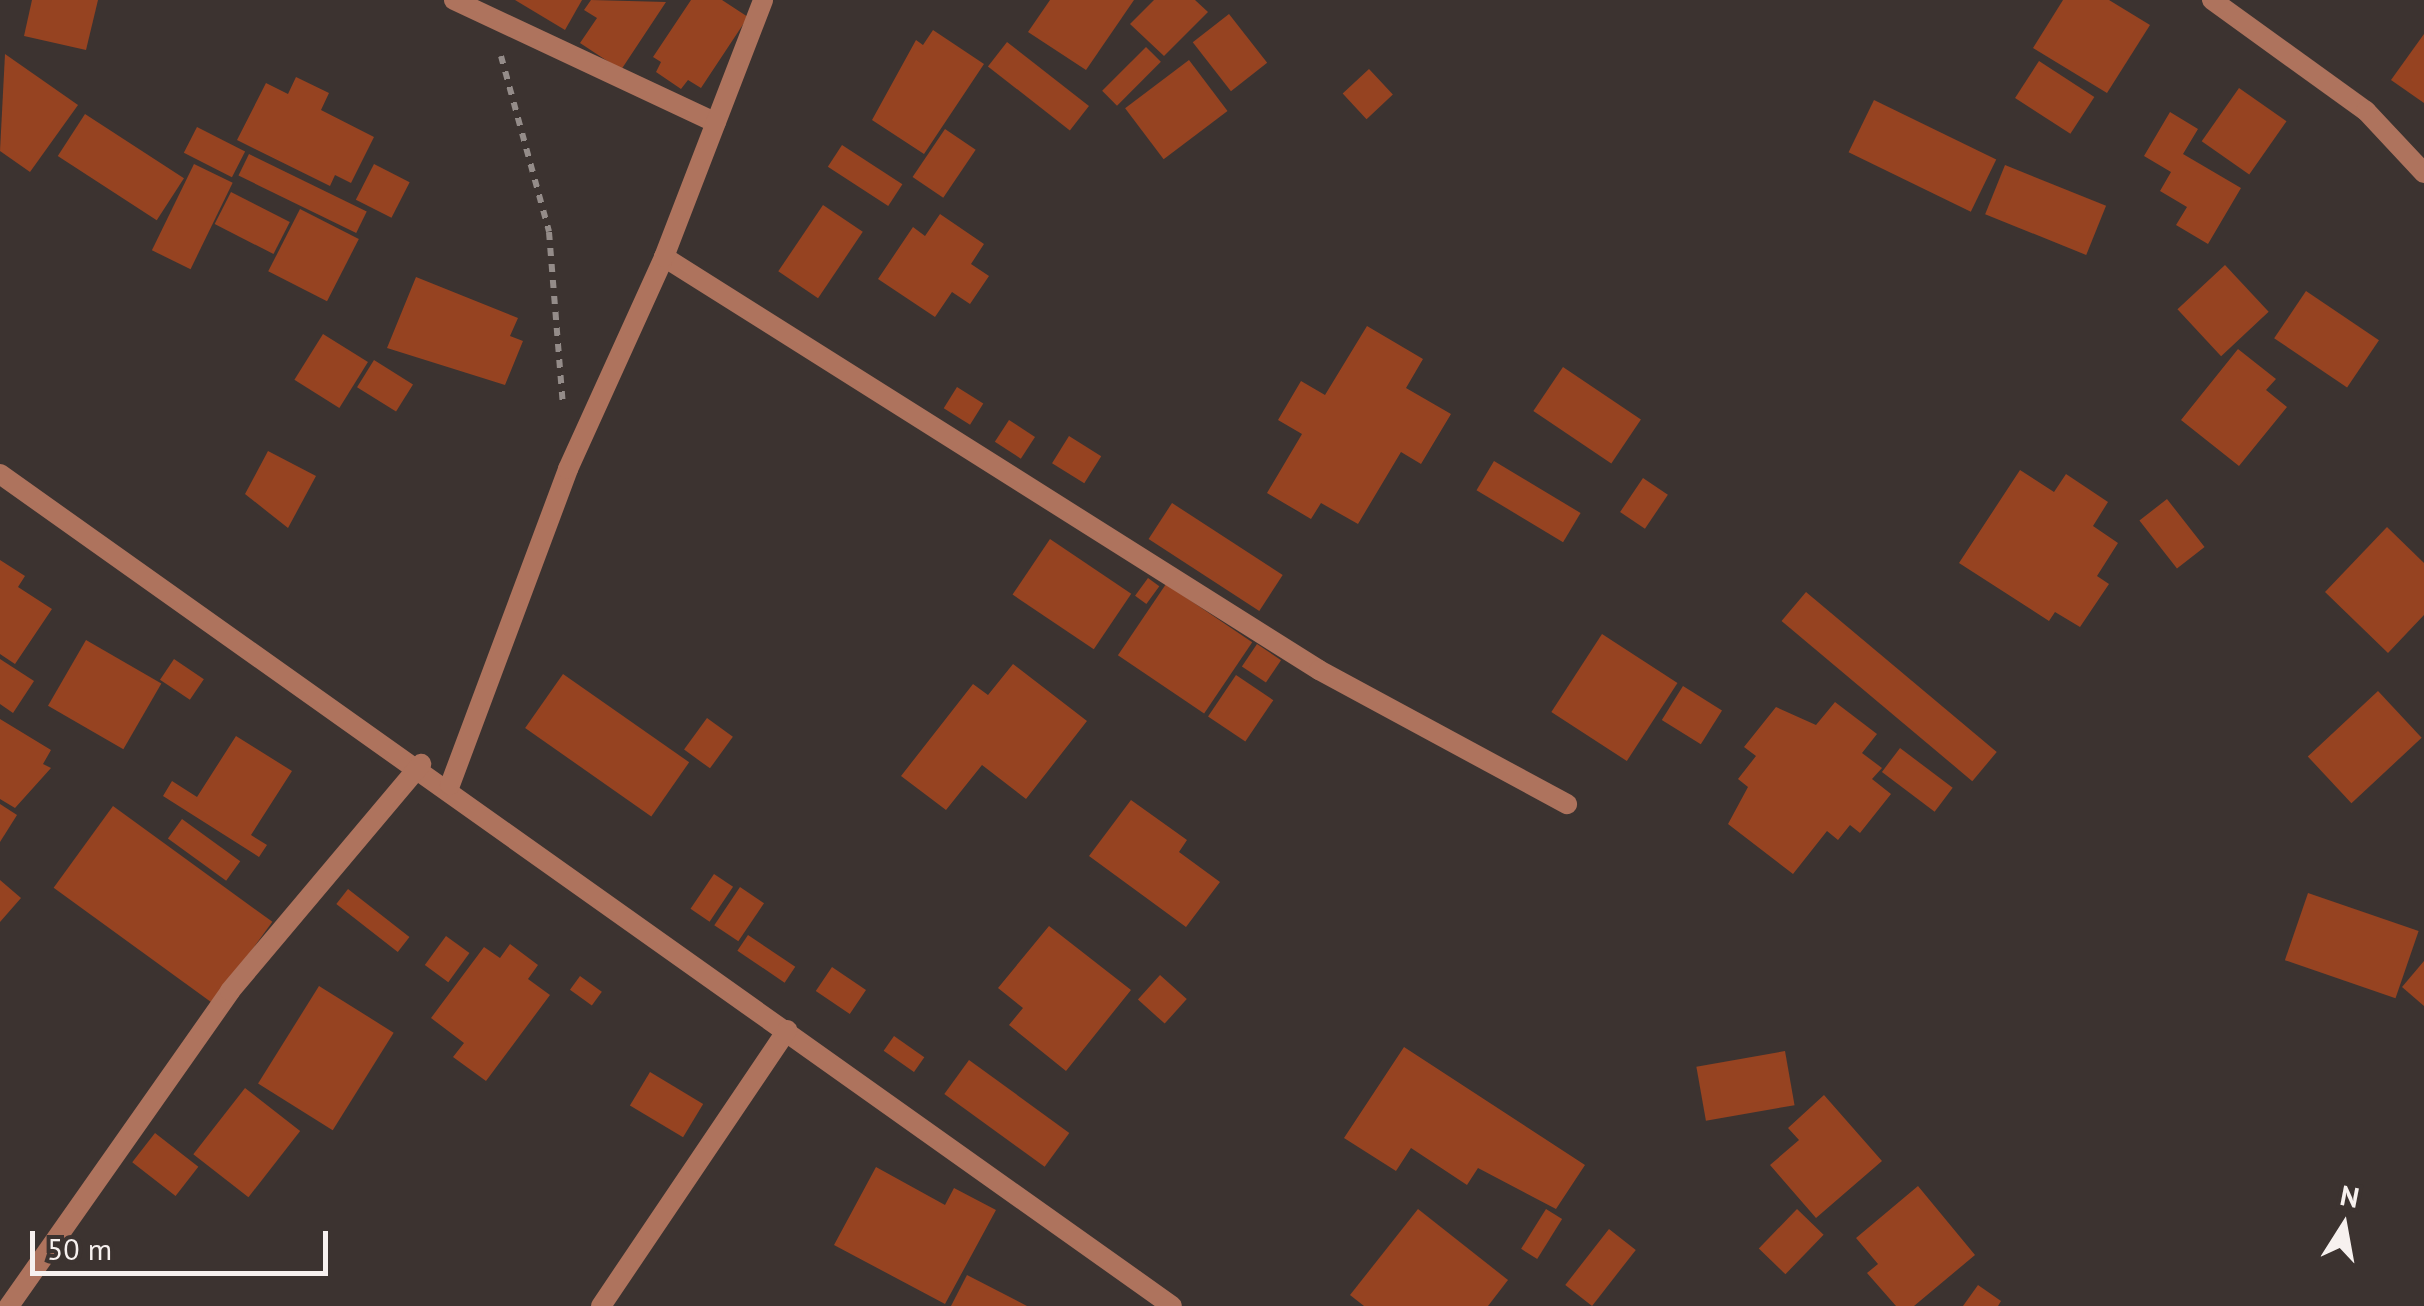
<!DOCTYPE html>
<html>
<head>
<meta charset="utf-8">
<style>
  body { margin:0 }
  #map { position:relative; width:2424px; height:1306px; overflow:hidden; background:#3c3330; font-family:"PT Sans",sans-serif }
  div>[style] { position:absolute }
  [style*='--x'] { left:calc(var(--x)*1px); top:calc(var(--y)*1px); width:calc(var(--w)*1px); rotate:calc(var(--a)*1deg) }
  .building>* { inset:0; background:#964321; transform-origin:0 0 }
  .path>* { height:6px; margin-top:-3px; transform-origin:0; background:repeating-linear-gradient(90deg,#948c89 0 8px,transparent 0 16px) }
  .street>* { height:20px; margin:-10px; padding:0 10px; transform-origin:10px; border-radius:10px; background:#ae735d }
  span { translate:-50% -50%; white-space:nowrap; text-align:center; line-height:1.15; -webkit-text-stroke:8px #3c3330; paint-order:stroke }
  .north { position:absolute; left:2294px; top:1176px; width:100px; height:100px; -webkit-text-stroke:8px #3c3330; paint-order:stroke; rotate:11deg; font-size:28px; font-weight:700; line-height:40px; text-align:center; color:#f7f1ef }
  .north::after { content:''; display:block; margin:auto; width:35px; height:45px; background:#f7f1ef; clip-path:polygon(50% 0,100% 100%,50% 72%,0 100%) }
  .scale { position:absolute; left:30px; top:1231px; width:298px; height:45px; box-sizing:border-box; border:5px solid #f7f1ef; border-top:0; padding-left:12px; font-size:30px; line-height:35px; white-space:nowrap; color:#f7f1ef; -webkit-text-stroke:8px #3c3330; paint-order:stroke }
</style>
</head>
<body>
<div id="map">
  <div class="building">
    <i style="clip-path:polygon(32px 0,98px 0,86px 50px,24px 36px)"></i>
    <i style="clip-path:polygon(515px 0,582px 0,565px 30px)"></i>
    <i style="clip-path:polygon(591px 0,666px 2px,621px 70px,580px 43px,597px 18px,584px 10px)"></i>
    <i style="clip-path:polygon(691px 0,722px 0,748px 17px,701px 88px,688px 80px,681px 89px,656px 72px,661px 62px,653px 57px)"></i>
    <i style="clip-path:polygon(1050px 0,1134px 0,1086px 70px,1028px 32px)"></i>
    <i style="clip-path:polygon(1154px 0,1195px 0,1208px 12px,1164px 56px,1130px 24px)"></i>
    <i style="clip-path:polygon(2063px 0,2109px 0,2150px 25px,2107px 93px,2033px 48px)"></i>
    <i style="left:1229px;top:14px;width:62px;height:46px;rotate:52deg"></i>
    <i style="clip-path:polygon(933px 30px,984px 64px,924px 154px,872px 120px,916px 40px,923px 45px)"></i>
    <i style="clip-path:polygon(2424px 34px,2424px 103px,2391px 80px)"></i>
    <i style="left:1007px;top:42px;width:104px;height:31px;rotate:38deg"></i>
    <i style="left:1146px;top:47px;width:21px;height:62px;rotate:45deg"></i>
    <i style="clip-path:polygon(5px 54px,78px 105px,30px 172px,0 151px)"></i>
    <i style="left:1189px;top:60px;width:64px;height:80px;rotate:53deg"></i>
    <i style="left:2039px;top:61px;width:66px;height:44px;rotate:33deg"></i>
    <i style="left:1369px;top:69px;width:35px;height:36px;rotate:47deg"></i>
    <i style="clip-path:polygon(296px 77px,329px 93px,321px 110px,374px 137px,351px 183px,335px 175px,330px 186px,237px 140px,266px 83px,288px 94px)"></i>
    <i style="left:2239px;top:88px;width:58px;height:65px;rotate:35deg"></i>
    <i style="left:1874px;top:100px;width:136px;height:58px;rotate:26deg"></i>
    <i style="clip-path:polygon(2170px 112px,2198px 129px,2183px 154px,2241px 188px,2208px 244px,2176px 225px,2187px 207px,2160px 191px,2171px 172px,2144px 156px)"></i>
    <i style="left:85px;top:114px;width:118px;height:50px;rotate:33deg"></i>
    <i style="left:197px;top:127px;width:54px;height:29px;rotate:27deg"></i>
    <i style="left:945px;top:129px;width:37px;height:58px;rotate:34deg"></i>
    <i style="left:842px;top:145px;width:72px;height:26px;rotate:33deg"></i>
    <i style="left:249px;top:154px;width:131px;height:24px;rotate:26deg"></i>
    <i style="left:194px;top:164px;width:43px;height:96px;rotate:26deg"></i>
    <i style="left:374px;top:164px;width:40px;height:40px;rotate:27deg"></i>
    <i style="left:2005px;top:165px;width:109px;height:53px;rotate:22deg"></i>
    <i style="left:231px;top:192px;width:66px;height:36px;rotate:27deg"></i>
    <i style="left:823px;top:205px;width:48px;height:80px;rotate:34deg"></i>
    <i style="left:300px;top:209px;width:66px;height:70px;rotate:27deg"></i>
    <i style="clip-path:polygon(940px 214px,984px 244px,971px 264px,989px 276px,970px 304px,952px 292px,935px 317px,878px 279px,913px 227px,925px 236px)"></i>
    <i style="left:2225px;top:265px;width:64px;height:65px;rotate:47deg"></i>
    <i style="clip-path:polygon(416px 277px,518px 318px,510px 336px,523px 341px,505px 385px,387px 348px)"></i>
    <i style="left:2306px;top:291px;width:88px;height:57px;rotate:34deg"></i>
    <i style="clip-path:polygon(1367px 326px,1423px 359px,1406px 388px,1451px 414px,1421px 464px,1401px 452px,1358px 524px,1321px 503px,1311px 519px,1267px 493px,1302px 434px,1278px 420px,1301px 381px,1325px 395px)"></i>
    <i style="left:323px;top:334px;width:53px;height:54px;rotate:32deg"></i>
    <i style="clip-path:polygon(2238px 349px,2276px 379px,2266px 390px,2287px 407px,2239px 466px,2181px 420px)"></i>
    <i style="left:374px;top:360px;width:46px;height:32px;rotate:32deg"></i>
    <i style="left:1563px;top:367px;width:94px;height:53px;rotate:34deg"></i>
    <i style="left:957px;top:387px;width:31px;height:25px;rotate:32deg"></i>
    <i style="left:1009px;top:420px;width:31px;height:26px;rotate:33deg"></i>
    <i style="left:1069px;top:436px;width:38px;height:32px;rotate:32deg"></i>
    <i style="clip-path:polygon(268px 451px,316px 476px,288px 528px,245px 494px)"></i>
    <i style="left:1494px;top:461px;width:101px;height:34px;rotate:31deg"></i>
    <i style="clip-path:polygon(2020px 470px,2054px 492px,2066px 474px,2108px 502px,2093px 526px,2118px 543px,2097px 576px,2109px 584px,2080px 627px,2055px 612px,2049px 621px,1959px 563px)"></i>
    <i style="left:1643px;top:478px;width:30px;height:41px;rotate:34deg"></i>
    <i style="left:2167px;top:499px;width:61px;height:35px;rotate:52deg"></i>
    <i style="left:1172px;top:503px;width:132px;height:43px;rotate:33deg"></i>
    <i style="clip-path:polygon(2387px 527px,2424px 563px,2424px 615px,2388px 653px,2325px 592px)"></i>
    <i style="left:1050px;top:539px;width:98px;height:67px;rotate:34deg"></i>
    <i style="clip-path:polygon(0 560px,25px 576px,18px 587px,52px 609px,15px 664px,0 654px)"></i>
    <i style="left:1148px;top:578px;width:14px;height:22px;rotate:36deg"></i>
    <i style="left:1166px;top:584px;width:104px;height:86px;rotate:34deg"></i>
    <i style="left:1806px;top:592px;width:249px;height:38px;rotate:40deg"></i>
    <i style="left:1602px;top:634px;width:90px;height:93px;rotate:33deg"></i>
    <i style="left:86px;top:640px;width:87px;height:76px;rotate:30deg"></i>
    <i style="left:1257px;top:644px;width:29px;height:27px;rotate:34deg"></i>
    <i style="clip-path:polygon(0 659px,34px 681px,13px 713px,0 704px)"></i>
    <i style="left:174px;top:659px;width:36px;height:25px;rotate:34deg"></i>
    <i style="clip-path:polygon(1013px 664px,1087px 721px,1026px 799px,982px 765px,946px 810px,901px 776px,973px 684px,988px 695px)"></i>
    <i style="left:563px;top:674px;width:154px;height:66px;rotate:35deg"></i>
    <i style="left:1236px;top:675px;width:45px;height:50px;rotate:34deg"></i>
    <i style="left:1683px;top:686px;width:46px;height:40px;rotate:32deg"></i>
    <i style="left:2378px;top:691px;width:64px;height:96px;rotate:47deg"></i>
    <i style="clip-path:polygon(1835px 702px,1877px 734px,1862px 753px,1882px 768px,1872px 779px,1891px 794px,1860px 833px,1850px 825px,1838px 840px,1827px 831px,1793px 874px,1728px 824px,1748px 787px,1738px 779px,1756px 756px,1744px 747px,1776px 707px,1816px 725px)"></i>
    <i style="left:707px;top:718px;width:32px;height:39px;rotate:36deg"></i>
    <i style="clip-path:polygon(0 719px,51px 750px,43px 764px,51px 768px,15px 808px,0 799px)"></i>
    <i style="clip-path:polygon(236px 736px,292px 771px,251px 835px,267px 845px,259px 857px,163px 796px,172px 781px,197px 797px)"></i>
    <i style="left:1900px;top:748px;width:66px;height:30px;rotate:37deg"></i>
    <i style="clip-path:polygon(1131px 800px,1187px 840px,1179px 852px,1220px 882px,1186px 927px,1089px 856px)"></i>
    <i style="clip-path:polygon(0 804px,17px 815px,0 842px)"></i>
    <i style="left:113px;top:806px;width:197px;height:101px;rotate:36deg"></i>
    <i style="left:182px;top:819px;width:72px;height:24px;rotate:36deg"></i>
    <i style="left:714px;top:874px;width:23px;height:42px;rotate:34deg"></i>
    <i style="clip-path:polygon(0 880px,21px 898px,0 922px)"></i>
    <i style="left:740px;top:887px;width:29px;height:46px;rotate:34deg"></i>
    <i style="left:348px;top:889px;width:78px;height:19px;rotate:38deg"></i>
    <i style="left:2308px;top:893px;width:117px;height:71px;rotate:19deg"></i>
    <i style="clip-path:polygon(1049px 926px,1131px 990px,1066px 1071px,1009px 1025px,1023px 1008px,998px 988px)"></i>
    <i style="left:748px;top:935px;width:57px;height:19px;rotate:34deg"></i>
    <i style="left:446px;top:936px;width:29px;height:36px;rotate:36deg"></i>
    <i style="clip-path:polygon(510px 944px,538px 965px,528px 979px,550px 995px,486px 1081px,453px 1057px,464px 1043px,431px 1018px,484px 947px,500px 958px)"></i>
    <i style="clip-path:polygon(2424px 961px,2424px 1006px,2402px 987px)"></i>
    <i style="left:832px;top:967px;width:41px;height:29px;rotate:34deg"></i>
    <i style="left:1160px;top:975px;width:36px;height:33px;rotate:42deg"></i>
    <i style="left:580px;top:976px;width:27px;height:17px;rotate:36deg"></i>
    <i style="left:319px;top:986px;width:88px;height:115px;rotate:32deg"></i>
    <i style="left:894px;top:1036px;width:37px;height:18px;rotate:35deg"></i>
    <i style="clip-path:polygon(1404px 1047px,1585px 1165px,1556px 1209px,1478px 1168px,1467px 1185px,1411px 1148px,1396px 1171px,1344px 1138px)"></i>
    <i style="left:1785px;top:1051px;width:55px;height:90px;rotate:80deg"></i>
    <i style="left:969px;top:1060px;width:124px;height:42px;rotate:36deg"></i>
    <i style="left:650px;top:1072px;width:62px;height:39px;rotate:31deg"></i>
    <i style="left:245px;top:1088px;width:70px;height:84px;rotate:38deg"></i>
    <i style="clip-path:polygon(1824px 1095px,1882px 1161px,1816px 1218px,1770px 1165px,1799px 1140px,1788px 1128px)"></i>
    <i style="left:155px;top:1133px;width:55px;height:37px;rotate:38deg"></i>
    <i style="clip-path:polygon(876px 1167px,945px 1205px,954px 1188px,996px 1210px,945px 1304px,834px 1245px)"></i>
    <i style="clip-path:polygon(1918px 1186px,1975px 1255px,1914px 1306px,1896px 1306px,1867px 1273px,1878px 1264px,1856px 1238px)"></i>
    <i style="clip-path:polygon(1418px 1209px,1508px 1280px,1488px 1306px,1364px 1306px,1350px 1295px)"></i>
    <i style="left:1546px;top:1209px;width:19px;height:47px;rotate:32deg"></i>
    <i style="left:1797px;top:1209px;width:37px;height:55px;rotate:44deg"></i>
    <i style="left:1609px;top:1229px;width:34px;height:71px;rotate:38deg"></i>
    <i style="clip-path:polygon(967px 1275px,1027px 1306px,951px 1306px)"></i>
    <i style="clip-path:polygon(1978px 1285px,2001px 1301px,1998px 1306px,1963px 1306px)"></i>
  </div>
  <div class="path">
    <i style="--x:501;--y:56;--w:182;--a:74.7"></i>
    <i style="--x:549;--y:232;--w:175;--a:85.4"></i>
  </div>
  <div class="street">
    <i style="--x:454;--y:0;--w:289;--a:25.1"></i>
    <i style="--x:2212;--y:0;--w:190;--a:35.8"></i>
    <i style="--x:2366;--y:111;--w:85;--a:46.9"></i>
    <i style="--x:664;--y:257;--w:774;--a:32.23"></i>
    <i style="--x:1319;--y:670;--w:282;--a:28.4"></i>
    <i style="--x:0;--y:474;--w:1437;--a:35.37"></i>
    <i style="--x:450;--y:785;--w:337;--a:-69.5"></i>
    <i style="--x:568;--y:469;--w:233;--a:-65.6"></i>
    <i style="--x:664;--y:257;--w:275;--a:-68.9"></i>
    <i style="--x:9;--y:1306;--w:385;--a:-54.9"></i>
    <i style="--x:230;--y:991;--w:297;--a:-49.9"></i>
    <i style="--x:601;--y:1306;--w:333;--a:-56"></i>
  </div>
  <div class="north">N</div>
  <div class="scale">50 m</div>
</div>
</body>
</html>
